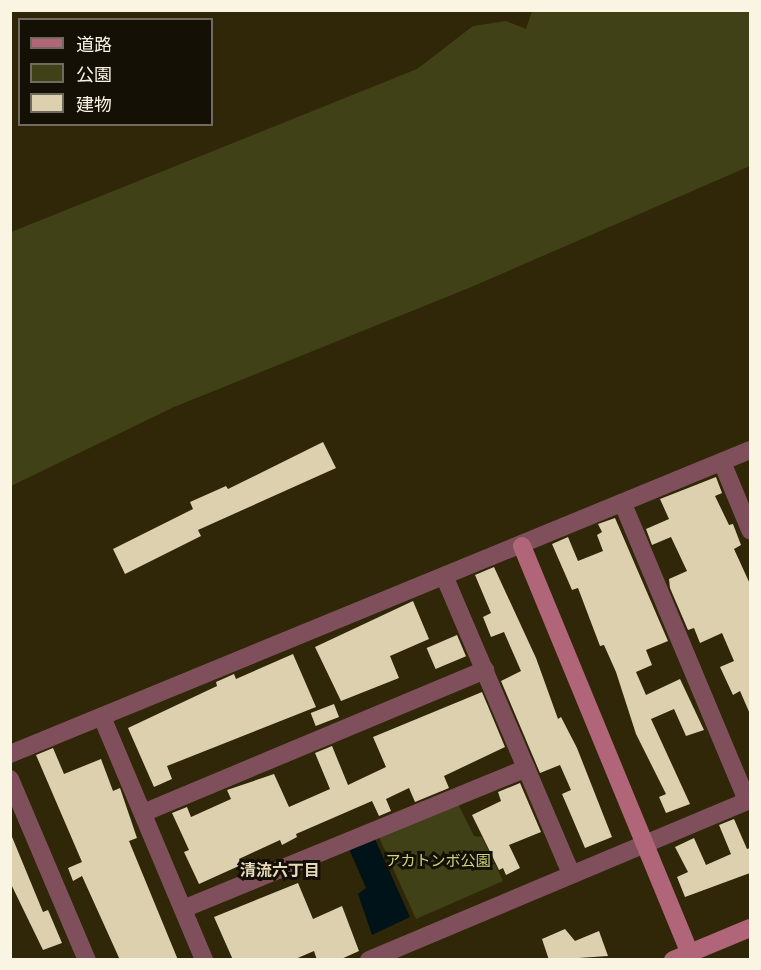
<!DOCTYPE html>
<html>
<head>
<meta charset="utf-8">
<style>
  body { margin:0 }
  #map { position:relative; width:761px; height:970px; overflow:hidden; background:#302608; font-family:Ubuntu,"Noto Sans JP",sans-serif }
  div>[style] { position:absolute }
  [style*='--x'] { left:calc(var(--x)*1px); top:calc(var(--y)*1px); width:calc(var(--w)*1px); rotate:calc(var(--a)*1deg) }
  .green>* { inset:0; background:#404116 }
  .water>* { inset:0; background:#001319 }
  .building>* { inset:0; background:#dcd0ae; transform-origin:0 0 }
  .street>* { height:18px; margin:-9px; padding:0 9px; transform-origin:9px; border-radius:9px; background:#7f505b }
  .secondary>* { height:18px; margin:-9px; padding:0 9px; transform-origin:9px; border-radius:9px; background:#b06578 }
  span { translate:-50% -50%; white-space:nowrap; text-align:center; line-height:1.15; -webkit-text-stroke:6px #141005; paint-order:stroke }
  .park-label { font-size:15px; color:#d1d579 }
  .neighbourhood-label { font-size:16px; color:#e6d9b7; font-weight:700 }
  .frame { position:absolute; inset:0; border:12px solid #faf4e3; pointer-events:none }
  .legend { position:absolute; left:18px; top:18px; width:195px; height:108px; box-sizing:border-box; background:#141005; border:2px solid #706b5e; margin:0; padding:8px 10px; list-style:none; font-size:18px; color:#faf4e3 }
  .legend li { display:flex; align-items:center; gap:12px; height:30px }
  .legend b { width:30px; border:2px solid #706b5e }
</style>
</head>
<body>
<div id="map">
  <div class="green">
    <i style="clip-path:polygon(532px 11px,750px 11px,750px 166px,469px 288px,174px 407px,11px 486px,11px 232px,417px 69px,473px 26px,506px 21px,526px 29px)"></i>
    <i style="clip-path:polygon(457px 802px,474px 836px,482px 837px,503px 881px,416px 919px,378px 835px)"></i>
  </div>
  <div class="water">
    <i style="clip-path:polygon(375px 839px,410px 917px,372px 935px,358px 894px,366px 888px,349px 849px)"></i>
  </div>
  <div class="building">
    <i style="clip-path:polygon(323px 442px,336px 468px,198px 530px,201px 536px,125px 574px,113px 549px,193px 509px,190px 502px,226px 486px,228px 489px)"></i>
    <i style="clip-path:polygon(716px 477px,722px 493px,715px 496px,729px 525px,733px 524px,741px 545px,734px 549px,750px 584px,750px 714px,740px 691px,733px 695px,720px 667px,734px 661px,722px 633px,700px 643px,694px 628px,688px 630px,670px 588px,669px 579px,687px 571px,671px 537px,652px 545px,646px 529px,669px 519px,660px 499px)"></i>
    <i style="clip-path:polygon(615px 518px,668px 641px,646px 650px,652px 665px,636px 672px,646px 695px,680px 679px,704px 730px,686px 736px,674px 709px,651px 719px,690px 804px,666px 813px,659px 797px,666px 794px,636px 734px,616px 672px,604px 645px,600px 646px,578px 588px,572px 590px,552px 544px,568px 537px,578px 561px,603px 551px,597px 535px,602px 532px,598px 524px)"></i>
    <i style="clip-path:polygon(494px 567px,536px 658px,558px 719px,561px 717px,577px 748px,612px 837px,585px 848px,562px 794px,571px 790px,560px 765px,540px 773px,501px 681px,521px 671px,504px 632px,491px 637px,483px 617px,491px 613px,475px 575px)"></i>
    <i style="clip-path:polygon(413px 601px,429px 639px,390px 656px,399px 678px,341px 701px,315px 647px)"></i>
    <i style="left:457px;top:635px;width:23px;height:33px;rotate:67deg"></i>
    <i style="clip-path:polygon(293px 654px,316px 707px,167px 766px,172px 779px,154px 787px,128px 728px,217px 686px,216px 682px,234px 674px,236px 679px)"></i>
    <i style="clip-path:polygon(482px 692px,505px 747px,444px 776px,449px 788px,415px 802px,409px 788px,386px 799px,391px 811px,379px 816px,372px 801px,296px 834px,297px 837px,282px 845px,280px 840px,239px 859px,241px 865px,199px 884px,184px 852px,189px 850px,172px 813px,187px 807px,191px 817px,231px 799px,227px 790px,274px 774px,289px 807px,330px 789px,315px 753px,332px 746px,348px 785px,386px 767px,373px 737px)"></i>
    <i style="left:334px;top:704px;width:14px;height:25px;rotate:69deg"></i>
    <i style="clip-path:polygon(53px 748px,64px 774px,101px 759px,113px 791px,120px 788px,137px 838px,129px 841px,178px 960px,120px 960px,82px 876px,73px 881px,68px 868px,82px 862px,36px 755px)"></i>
    <i style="clip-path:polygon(520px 783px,541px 832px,509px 845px,520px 868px,506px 875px,503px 868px,499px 870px,472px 815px,501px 801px,498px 792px)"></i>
    <i style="clip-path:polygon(734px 819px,747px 849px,750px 848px,750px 873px,685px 897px,677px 877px,688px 872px,675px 847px,694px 838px,706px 865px,731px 854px,719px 825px)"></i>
    <i style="clip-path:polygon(10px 832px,43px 912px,48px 910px,62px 943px,43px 950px,10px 882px)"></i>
    <i style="clip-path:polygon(298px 883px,313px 919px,342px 906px,359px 951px,339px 960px,317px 960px,314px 951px,293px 960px,233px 960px,214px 917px)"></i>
    <i style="clip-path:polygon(565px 929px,575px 941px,599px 931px,608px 956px,549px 960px,542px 939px)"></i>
  </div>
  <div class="street">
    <i style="--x:722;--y:462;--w:74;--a:67.6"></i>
    <i style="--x:623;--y:504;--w:322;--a:67.3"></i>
    <i style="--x:445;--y:578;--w:322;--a:66.9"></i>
    <i style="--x:102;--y:717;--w:264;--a:67.2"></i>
    <i style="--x:10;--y:754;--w:800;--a:-22.33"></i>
    <i style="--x:10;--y:779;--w:197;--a:67"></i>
    <i style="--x:143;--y:813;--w:371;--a:-22.7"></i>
    <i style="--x:183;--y:909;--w:371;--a:-22.3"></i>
    <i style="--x:369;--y:960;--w:413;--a:-22.8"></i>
  </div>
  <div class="secondary">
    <i style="--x:522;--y:546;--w:448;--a:67.6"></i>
    <i style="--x:673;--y:960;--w:83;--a:-22.6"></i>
  </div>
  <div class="park-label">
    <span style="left:438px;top:861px">アカトンボ公園</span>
  </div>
  <div class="neighbourhood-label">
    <span style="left:280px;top:870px">清流六丁目</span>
  </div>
  <div class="frame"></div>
  <ul class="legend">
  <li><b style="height:8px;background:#b06578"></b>道路</li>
  <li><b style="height:16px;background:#404116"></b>公園</li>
  <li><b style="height:16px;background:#dcd0ae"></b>建物</li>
  </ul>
</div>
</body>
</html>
